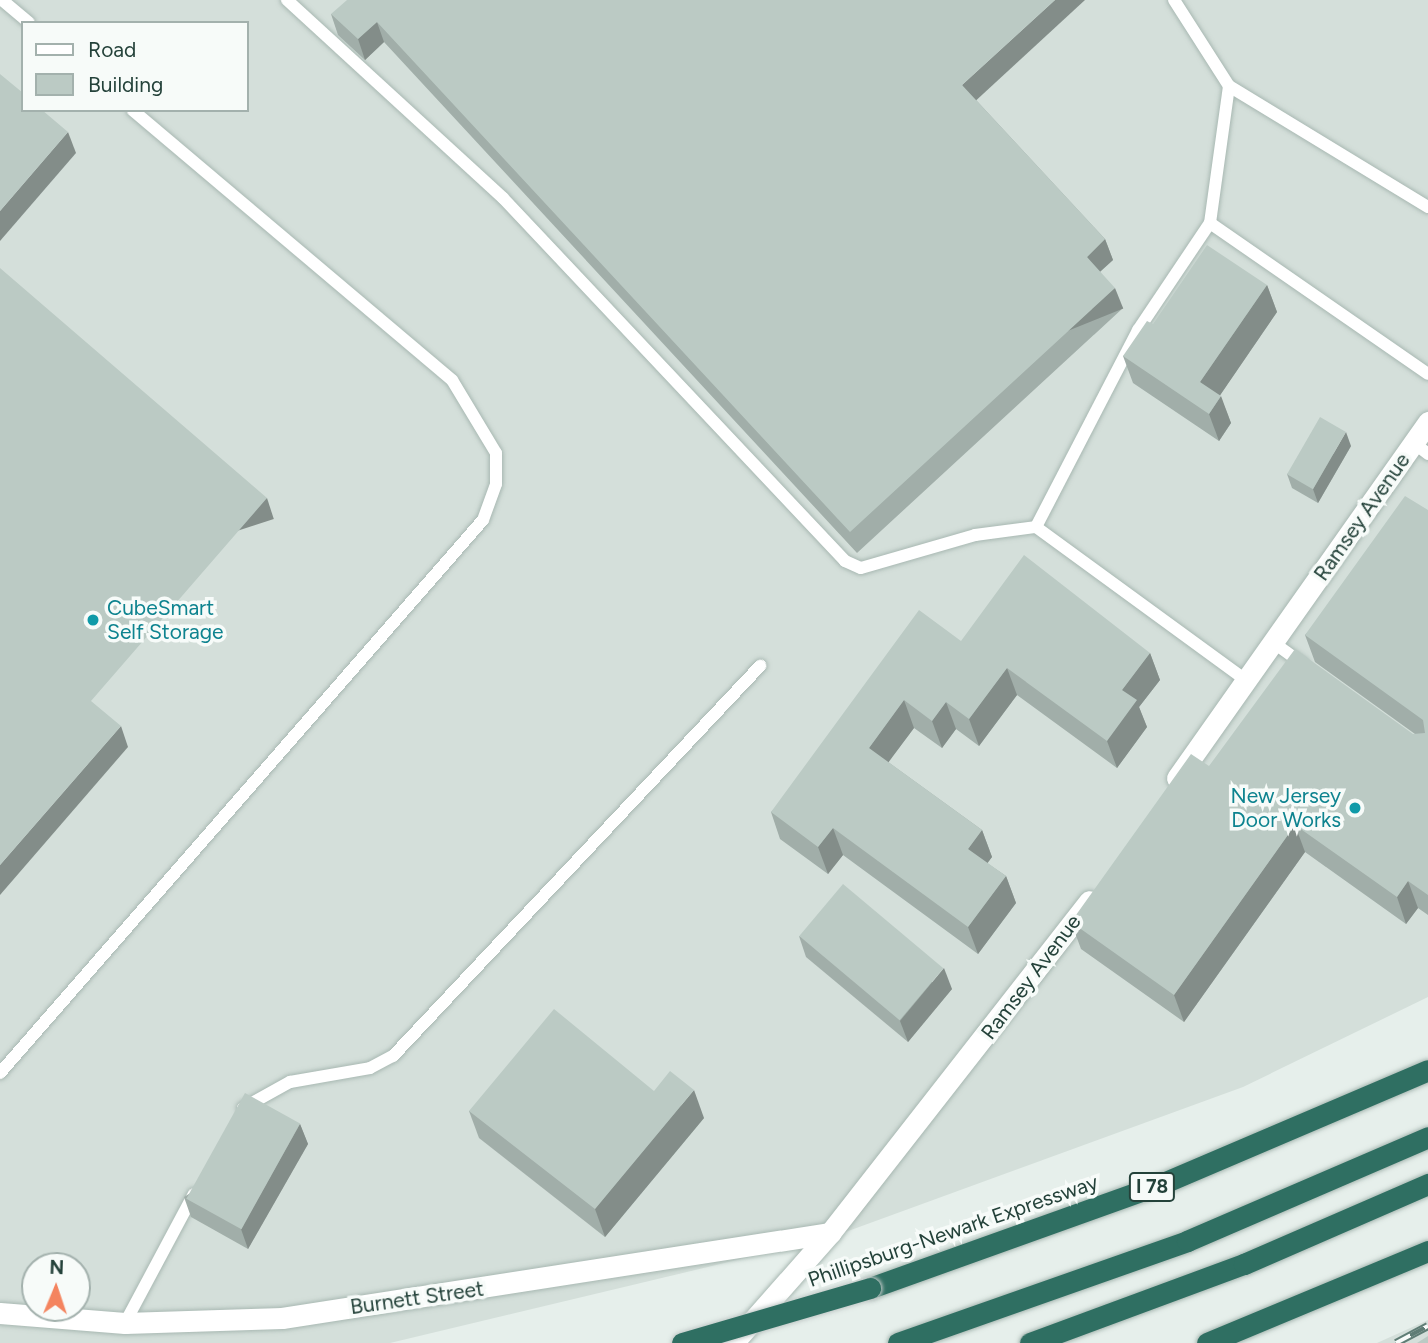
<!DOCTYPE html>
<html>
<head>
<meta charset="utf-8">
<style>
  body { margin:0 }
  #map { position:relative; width:1428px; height:1343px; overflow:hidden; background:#e6efeb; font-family:Figtree,sans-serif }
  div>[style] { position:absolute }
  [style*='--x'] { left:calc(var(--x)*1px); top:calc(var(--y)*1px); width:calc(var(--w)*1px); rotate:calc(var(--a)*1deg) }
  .built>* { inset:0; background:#d4dfda }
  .roads { filter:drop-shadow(0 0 2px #a8b8b2) drop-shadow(0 0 2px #a8b8b2) }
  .service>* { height:12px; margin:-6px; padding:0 6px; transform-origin:6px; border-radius:6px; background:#fff }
  .minor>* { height:21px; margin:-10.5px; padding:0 10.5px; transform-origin:10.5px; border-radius:10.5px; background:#fff }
  .tertiary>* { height:21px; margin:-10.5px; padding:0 10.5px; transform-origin:10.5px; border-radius:10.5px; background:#fff }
  .motorway>* { height:21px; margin:-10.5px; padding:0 10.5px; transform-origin:10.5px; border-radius:10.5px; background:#2f6f62 }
  .rail>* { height:8px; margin-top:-4px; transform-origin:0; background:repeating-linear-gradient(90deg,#f7fbf9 0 16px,#5f7d75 0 32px); box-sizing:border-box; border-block:2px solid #5f7d75 }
  .bridges { filter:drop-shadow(0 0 2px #c2cac8) drop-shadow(0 0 2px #c2cac8) }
  .motorway-bridge>* { height:21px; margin:-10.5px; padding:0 10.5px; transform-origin:10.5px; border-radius:10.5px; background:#2f6f62 }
  .wall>* { inset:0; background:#a1aea9 }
  .shaded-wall>* { inset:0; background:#838d89; transform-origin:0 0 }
  .building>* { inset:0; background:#bbcac4; transform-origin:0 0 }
  .dots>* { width:19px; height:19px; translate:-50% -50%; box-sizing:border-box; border:4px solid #f7fbf9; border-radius:50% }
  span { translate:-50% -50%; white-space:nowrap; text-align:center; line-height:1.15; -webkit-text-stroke:7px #f7fbf9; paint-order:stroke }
  .shield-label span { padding:2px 5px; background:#f7fbf9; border:2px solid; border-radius:5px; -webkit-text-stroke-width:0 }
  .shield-label { font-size:19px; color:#24423a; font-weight:700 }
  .street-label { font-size:21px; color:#24423a }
  .culture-label { font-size:21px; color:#0d838f }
  .left { translate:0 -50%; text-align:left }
  .right { translate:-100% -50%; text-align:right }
  .legend { position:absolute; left:21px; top:21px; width:228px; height:91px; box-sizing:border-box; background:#f7fbf9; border:2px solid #a3b1ad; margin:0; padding:9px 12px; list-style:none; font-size:21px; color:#24423a }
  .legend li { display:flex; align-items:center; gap:14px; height:35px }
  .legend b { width:35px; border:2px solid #a3b1ad }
  .north { position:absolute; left:21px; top:1252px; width:70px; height:70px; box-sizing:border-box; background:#f7fbf9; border:2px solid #a3b1ad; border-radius:50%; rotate:2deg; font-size:19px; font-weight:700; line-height:28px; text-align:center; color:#24423a }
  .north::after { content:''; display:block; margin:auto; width:24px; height:32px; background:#f4845f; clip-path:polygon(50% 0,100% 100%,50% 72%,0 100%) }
</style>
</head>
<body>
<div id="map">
  <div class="built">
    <i style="clip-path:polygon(evenodd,0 0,1428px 0,1428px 997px,1243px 1087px,829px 1238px,390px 1343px,0 1343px,0 0,23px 23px,247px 23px,247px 110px,23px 110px,23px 23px,0 0,35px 1266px,77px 1266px,77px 1308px,35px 1308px,35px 1266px)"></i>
    <i style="clip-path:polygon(1428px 1320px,1428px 1343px,1377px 1343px)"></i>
  </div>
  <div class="roads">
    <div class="service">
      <i style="--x:2;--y:0;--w:35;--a:40"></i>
      <i style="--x:287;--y:0;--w:293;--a:42.5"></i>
      <i style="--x:503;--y:198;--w:499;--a:46.7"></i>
      <i style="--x:845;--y:561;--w:17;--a:24"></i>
      <i style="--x:861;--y:568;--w:119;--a:-16.1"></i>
      <i style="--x:975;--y:535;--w:62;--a:-7.5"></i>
      <i style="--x:1036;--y:527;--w:261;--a:36.1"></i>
      <i style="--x:1229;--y:86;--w:233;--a:31.3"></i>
      <i style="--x:1210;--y:223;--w:265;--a:34.7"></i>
      <i style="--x:1414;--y:443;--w:18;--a:38"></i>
      <i style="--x:1036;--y:527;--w:222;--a:-62.6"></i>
      <i style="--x:1138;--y:330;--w:129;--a:-56.1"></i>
      <i style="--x:1210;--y:223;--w:138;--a:-82.1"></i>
      <i style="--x:1229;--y:86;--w:102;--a:-122.6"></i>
      <i style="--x:1274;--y:643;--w:36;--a:36"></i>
      <i style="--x:0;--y:1073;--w:734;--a:-48.87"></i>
      <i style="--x:483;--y:520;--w:38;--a:-70"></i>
      <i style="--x:496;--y:484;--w:31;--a:-90"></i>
      <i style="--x:496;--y:453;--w:85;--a:-121.1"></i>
      <i style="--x:452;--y:380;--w:418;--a:-139.8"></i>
      <i style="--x:243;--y:1108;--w:54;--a:-29"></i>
      <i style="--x:290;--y:1082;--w:81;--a:-9.9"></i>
      <i style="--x:370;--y:1068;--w:26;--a:-28"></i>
      <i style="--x:393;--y:1056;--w:536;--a:-46.74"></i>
      <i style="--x:125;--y:1323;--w:146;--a:-61.9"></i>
    </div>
    <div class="minor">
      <i style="--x:0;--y:1313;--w:125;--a:4.6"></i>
      <i style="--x:125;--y:1323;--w:157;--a:-1.8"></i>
      <i style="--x:282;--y:1318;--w:555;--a:-8.82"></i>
    </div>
    <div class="tertiary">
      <i style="--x:1177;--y:778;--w:436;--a:-54.8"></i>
      <i style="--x:733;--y:1343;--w:147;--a:-48.6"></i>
      <i style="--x:830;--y:1233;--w:421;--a:-52"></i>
    </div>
    <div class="motorway">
      <i style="--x:870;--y:1288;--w:309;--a:-19.7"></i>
      <i style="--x:1161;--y:1184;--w:290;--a:-23.1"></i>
      <i style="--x:898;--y:1343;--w:306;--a:-19.4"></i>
      <i style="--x:1187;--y:1241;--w:262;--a:-23.3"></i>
      <i style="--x:1030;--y:1343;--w:228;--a:-20.3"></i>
      <i style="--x:1244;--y:1264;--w:201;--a:-23.5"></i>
      <i style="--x:1207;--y:1343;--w:239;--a:-22.6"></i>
    </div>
  </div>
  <div class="rail">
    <i style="--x:1396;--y:1343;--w:36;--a:-28"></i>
  </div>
  <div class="bridges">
    <div class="motorway-bridge">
      <i style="--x:682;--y:1343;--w:196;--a:-16.3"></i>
    </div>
  </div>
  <div class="wall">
    <i style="clip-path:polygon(331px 14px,976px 100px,1105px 239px,1113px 260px,1100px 272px,1123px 308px,857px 553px,384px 42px,365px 60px,338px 35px)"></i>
    <i style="clip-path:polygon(1267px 285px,1277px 312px,1220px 395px,1231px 423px,1219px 441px,1133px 383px,1123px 356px)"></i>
    <i style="clip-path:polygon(1351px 446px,1318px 503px,1292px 488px,1287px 474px)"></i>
    <i style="clip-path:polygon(1428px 510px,1428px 915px,1418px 908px,1406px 924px,1305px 852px,1184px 1022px,1081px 949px,1071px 922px,1209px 766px,1415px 734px,1315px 662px,1305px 635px)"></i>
    <i style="clip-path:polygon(961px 641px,1150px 653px,1160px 680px,1139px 707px,1147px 727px,1117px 768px,1017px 695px,979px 746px,956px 729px,942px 748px,914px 728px,888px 762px,982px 830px,992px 857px,987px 863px,1006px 876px,1016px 903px,978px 954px,843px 855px,828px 874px,780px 839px,771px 812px)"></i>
    <i style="clip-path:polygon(799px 936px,952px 989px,908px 1042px,806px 957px)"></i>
    <i style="clip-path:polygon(654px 1091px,704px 1118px,605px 1237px,479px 1138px,469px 1111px)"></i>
    <i style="clip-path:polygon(300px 1124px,308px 1144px,248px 1249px,191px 1217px,184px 1197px)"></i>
  </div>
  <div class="shaded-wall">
    <i style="clip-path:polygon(1055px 0,1085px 0,970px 106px,962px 85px)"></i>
    <i style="clip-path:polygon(377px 22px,384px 42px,365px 60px,358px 39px)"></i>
    <i style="clip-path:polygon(68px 132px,76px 153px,0 241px,0 211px)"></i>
    <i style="clip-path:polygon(1105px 239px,1113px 260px,1094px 277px,1087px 257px)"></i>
    <i style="clip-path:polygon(1267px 285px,1277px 312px,1210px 410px,1200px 382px)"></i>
    <i style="left:1115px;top:288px;width:22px;height:360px;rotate:68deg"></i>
    <i style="clip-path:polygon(1221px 396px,1231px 423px,1219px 441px,1209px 414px)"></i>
    <i style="clip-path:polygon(1346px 432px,1351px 446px,1318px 503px,1313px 489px)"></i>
    <i style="left:267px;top:498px;width:22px;height:269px;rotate:72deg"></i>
    <i style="clip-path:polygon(1150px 653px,1160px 680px,1139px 707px,1147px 727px,1117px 768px,1107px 741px,1122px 690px)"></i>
    <i style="clip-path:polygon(1007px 668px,1017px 695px,979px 746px,969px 719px)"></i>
    <i style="clip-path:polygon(904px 700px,914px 728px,879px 775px,869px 748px)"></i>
    <i style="clip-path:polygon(946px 702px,956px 729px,942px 748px,932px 721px)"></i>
    <i style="clip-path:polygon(121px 726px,128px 747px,0 895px,0 865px)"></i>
    <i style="clip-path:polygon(1295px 825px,1305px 852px,1184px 1022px,1174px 995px)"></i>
    <i style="clip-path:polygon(833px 828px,843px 855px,828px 874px,818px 847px)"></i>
    <i style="clip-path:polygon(982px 830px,992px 857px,978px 876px,968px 849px)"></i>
    <i style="clip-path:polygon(1006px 876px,1016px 903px,978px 954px,968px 927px)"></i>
    <i style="clip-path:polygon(1408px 881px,1418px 908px,1406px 924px,1397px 897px)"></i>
    <i style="clip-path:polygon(944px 968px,952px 989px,908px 1042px,900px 1021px)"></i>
    <i style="clip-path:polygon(694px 1090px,704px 1118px,605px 1237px,595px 1209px)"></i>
    <i style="clip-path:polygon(300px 1124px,308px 1144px,248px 1249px,241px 1229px)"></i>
  </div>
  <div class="building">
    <i style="clip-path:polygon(347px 0,1055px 0,962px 85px,1105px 239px,1087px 257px,1115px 288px,850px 532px,377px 22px,358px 39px,331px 14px)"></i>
    <i style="clip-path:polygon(0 74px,23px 93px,23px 110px,42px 110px,68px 132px,0 211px)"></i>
    <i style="clip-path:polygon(1207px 245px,1267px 285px,1200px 382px,1221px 396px,1209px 414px,1123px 356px,1147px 321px,1153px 324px)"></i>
    <i style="clip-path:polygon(0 268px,267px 498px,91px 701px,121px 726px,0 865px)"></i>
    <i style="left:1320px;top:417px;width:30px;height:66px;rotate:30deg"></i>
    <i style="clip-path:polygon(1405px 496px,1428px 510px,1428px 895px,1408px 881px,1397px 897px,1295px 825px,1174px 995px,1071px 922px,1191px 754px,1209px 766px,1295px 649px,1413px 734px,1425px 733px,1423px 720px,1305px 635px)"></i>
    <i style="clip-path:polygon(1024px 555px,1150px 653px,1122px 690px,1137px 700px,1107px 741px,1007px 668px,969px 719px,946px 702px,932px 721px,904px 700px,869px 748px,982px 830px,968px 849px,1006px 876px,968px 927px,833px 828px,818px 847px,771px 812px,919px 610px,961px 641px)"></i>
    <i style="left:843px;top:884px;width:131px;height:68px;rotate:40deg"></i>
    <i style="clip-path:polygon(554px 1009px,654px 1091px,670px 1071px,694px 1090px,595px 1209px,469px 1111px)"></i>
    <i style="left:245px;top:1093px;width:63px;height:121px;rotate:29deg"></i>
    <i style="clip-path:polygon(1428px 1336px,1428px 1343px,1417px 1343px)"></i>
  </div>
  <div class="dots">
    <i style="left:93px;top:620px;background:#0f9aa8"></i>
    <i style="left:1355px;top:808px;background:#0f9aa8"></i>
  </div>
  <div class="shield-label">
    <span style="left:1152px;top:1187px">I 78</span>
  </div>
  <div class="street-label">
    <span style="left:1362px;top:517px;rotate:-55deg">Ramsey Avenue</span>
    <span style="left:1031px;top:977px;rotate:-53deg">Ramsey Avenue</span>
    <span style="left:953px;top:1231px;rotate:-19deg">Phillipsburg-Newark Expressway</span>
    <span style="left:417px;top:1298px;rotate:-8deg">Burnett Street</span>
  </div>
  <div class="culture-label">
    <span class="left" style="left:107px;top:620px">CubeSmart<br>Self Storage</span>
    <span class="right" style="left:1341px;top:808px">New Jersey<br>Door Works</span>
  </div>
  <ul class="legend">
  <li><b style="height:9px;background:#fff"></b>Road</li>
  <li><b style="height:19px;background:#bbcac4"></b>Building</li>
  </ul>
  <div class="north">N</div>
</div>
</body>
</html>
